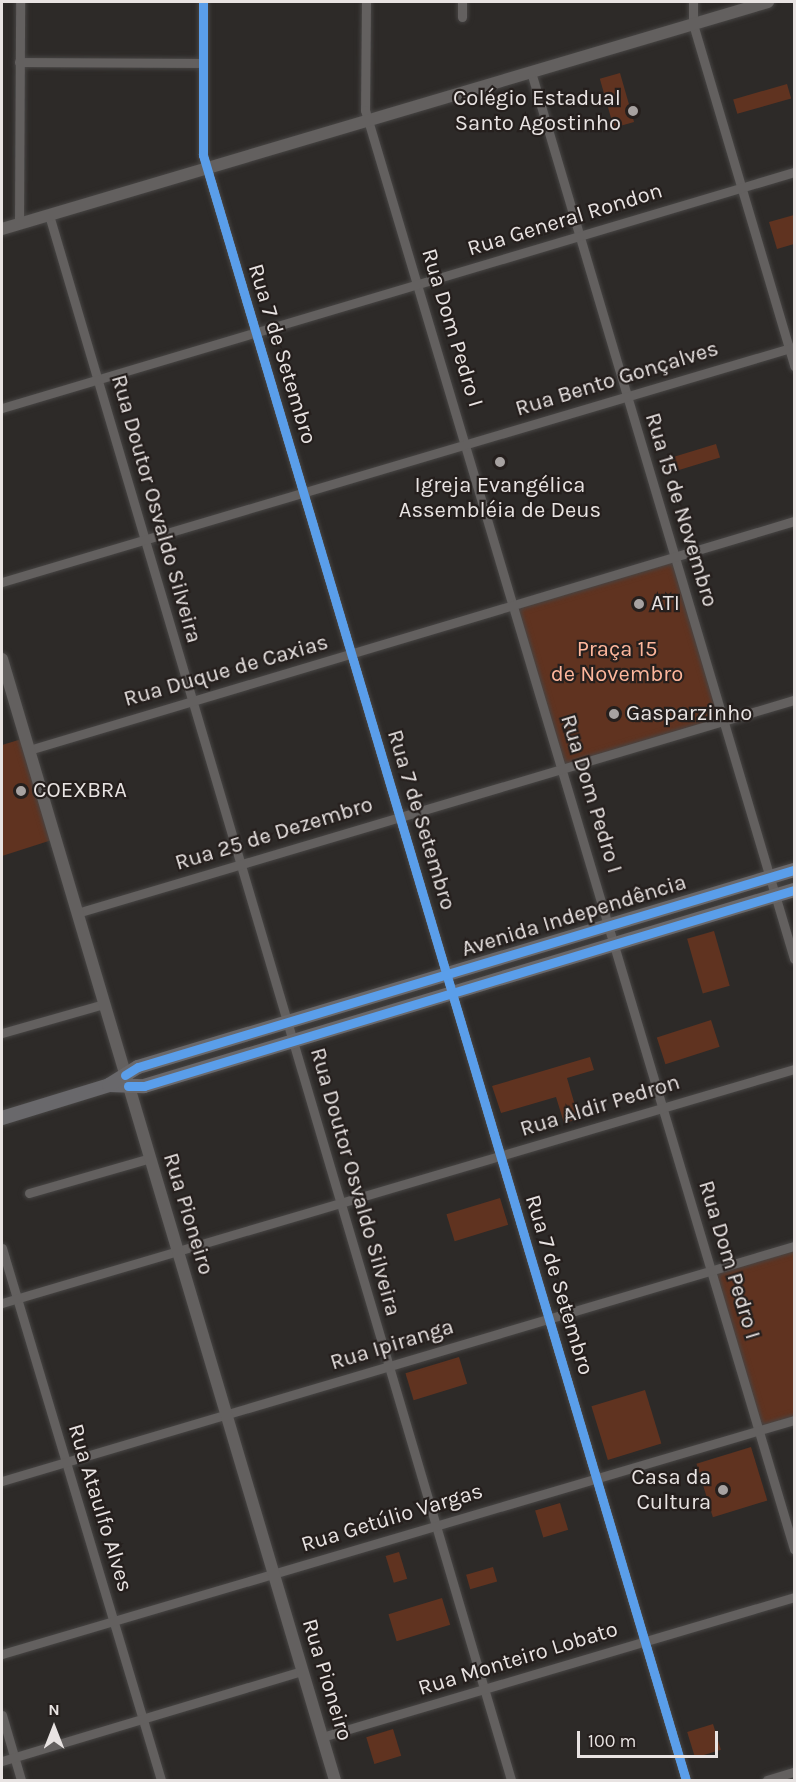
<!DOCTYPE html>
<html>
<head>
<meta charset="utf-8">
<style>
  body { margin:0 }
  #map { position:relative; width:796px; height:1782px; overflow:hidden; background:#2d2a28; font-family:Karla,sans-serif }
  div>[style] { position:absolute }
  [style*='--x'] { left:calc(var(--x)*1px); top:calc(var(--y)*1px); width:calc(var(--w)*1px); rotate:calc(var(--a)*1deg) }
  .green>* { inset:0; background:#603320; transform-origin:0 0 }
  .roads { filter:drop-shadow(0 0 2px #474544) drop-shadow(0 0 2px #474544) }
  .street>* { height:9px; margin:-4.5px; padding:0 4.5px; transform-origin:4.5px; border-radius:4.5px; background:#63605f }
  .secondary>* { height:12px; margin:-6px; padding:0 6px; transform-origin:6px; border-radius:6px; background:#63605f }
  .primary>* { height:14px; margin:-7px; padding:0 7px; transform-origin:7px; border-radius:7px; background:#69686b }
  .cycleway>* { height:9px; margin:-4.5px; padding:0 4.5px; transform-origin:4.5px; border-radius:4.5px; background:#5a9eea }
  .dots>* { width:16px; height:16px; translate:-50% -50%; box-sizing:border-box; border:3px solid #251f1d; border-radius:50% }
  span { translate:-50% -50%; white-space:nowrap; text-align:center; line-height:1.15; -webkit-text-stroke:4.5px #251f1d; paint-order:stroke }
  .poi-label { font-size:22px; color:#e8e3e2 }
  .right { translate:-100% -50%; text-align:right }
  .left { translate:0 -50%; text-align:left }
  .street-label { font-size:22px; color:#e8e3e2 }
  .park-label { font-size:22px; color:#feb79c }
  .frame { position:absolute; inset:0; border:3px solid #e8e3e2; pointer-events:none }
  .north { position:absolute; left:24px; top:1698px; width:60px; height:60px; -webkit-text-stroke:4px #251f1d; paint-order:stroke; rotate:0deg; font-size:16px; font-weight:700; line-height:24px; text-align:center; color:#e8e3e2 }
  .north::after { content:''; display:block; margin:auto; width:21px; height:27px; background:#e8e3e2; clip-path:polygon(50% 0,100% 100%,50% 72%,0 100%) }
  .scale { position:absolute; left:577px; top:1731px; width:141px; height:27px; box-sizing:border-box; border:3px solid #e8e3e2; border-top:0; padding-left:8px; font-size:18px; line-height:21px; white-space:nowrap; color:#e8e3e2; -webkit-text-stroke:4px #251f1d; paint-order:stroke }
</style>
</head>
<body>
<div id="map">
  <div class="green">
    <i style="left:620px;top:73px;width:51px;height:21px;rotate:74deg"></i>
    <i style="left:787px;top:84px;width:15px;height:56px;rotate:74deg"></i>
    <i style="clip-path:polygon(794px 215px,794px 244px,777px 249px,769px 222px)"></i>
    <i style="left:716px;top:444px;width:14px;height:55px;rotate:73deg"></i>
    <i style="left:675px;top:559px;width:169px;height:168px;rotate:73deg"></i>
    <i style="clip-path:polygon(25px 738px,55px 839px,2px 856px,2px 745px)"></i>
    <i style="left:714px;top:931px;width:57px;height:28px;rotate:74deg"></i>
    <i style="left:711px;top:1020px;width:28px;height:57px;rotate:72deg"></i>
    <i style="clip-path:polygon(590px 1057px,594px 1070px,567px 1078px,579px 1119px,564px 1123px,556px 1097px,501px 1113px,492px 1086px)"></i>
    <i style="left:500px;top:1198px;width:28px;height:56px;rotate:73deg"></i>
    <i style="clip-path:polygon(794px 1246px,794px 1420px,759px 1430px,712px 1270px)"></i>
    <i style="left:459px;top:1357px;width:28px;height:56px;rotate:73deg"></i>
    <i style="left:645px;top:1390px;width:56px;height:56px;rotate:73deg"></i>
    <i style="left:751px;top:1447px;width:56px;height:57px;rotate:73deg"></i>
    <i style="left:560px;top:1503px;width:28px;height:26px;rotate:73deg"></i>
    <i style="left:399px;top:1552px;width:28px;height:14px;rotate:73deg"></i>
    <i style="left:493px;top:1567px;width:15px;height:28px;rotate:74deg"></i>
    <i style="left:442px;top:1598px;width:28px;height:56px;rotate:73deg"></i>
    <i style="left:713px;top:1724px;width:27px;height:27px;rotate:73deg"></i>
    <i style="left:393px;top:1729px;width:28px;height:28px;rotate:73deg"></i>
  </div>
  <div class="roads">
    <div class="street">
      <i style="--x:203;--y:2;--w:153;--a:90"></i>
      <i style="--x:203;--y:155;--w:1695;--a:73.45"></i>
      <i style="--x:366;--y:2;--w:108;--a:90.5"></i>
      <i style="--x:365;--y:110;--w:1502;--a:73.4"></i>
      <i style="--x:462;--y:2;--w:15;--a:90"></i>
      <i style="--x:693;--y:2;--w:22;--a:90"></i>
      <i style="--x:693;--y:24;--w:357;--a:73.5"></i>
      <i style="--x:19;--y:62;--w:184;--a:0.3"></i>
      <i style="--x:531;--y:72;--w:925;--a:73.48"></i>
      <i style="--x:49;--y:215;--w:1632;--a:73.55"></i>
      <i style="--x:19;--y:224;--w:222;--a:-89.7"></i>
      <i style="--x:2;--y:408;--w:826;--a:-16.59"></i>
      <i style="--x:2;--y:582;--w:826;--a:-16.53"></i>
      <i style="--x:29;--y:750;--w:799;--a:-16.66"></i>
      <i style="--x:77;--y:913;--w:748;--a:-16.55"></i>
      <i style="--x:2;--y:1033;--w:106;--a:-15.9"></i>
      <i style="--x:29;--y:1193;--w:126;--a:-16.1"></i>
      <i style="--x:2;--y:1248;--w:555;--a:73.36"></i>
      <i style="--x:2;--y:1303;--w:826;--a:-16.46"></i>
      <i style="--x:2;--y:1481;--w:826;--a:-16.53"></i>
      <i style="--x:2;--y:1654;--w:826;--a:-16.46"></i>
      <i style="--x:2;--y:1715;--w:68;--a:73.7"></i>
      <i style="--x:322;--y:1737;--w:492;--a:-16.5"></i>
      <i style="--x:2;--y:1761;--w:313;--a:-16.7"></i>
      <i style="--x:767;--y:1780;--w:28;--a:-17"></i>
    </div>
    <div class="secondary">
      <i style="--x:2;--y:229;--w:799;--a:-16.51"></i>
      <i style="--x:2;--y:659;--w:1169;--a:73.46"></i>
    </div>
    <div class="primary">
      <i style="--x:109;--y:1085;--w:35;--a:2"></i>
      <i style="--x:144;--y:1086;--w:679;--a:-16.78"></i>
      <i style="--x:2;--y:1118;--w:112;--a:-17.1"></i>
      <i style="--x:109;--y:1085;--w:34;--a:-32"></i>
      <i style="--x:138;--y:1067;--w:685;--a:-16.72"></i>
    </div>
  </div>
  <div class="cycleway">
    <i style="--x:203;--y:2;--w:153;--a:90"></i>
    <i style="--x:203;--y:155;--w:1695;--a:73.45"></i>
    <i style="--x:125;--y:1075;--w:15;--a:-32"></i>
    <i style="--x:138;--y:1067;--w:685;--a:-16.72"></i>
    <i style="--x:128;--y:1086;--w:16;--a:0"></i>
    <i style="--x:144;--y:1086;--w:679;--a:-16.78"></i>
  </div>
  <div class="dots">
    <i style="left:633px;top:111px;background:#a7a2a1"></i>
    <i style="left:500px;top:462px;background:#a7a2a1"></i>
    <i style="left:639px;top:604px;background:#a7a2a1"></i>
    <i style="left:614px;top:714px;background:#a7a2a1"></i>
    <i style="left:21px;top:791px;background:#a7a2a1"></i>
    <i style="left:723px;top:1490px;background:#a7a2a1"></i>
  </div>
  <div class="poi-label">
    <span class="right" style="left:621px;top:111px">Colégio Estadual<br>Santo Agostinho</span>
    <span style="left:500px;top:498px">Igreja Evangélica<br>Assembléia de Deus</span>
    <span class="left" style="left:651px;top:604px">ATI</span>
    <span class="left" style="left:626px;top:714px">Gasparzinho</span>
    <span class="left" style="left:33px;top:791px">COEXBRA</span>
    <span class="right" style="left:711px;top:1490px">Casa da<br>Cultura</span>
  </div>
  <div class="street-label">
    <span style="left:565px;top:220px;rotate:-17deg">Rua General Rondon</span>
    <span style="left:452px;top:328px;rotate:73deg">Rua Dom Pedro I</span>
    <span style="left:282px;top:354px;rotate:73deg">Rua 7 de Setembro</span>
    <span style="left:617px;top:379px;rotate:-17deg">Rua Bento Gonçalves</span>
    <span style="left:156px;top:509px;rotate:74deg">Rua Doutor Osvaldo Silveira</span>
    <span style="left:681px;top:510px;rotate:73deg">Rua 15 de Novembro</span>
    <span style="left:226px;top:671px;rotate:-16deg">Rua Duque de Caxias</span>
    <span style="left:591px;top:794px;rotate:73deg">Rua Dom Pedro I</span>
    <span style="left:421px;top:820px;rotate:73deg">Rua 7 de Setembro</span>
    <span style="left:274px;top:834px;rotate:-17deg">Rua 25 de Dezembro</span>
    <span style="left:574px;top:916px;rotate:-17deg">Avenida Independência</span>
    <span style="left:600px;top:1106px;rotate:-17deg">Rua Aldir Pedron</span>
    <span style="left:355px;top:1182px;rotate:74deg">Rua Doutor Osvaldo Silveira</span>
    <span style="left:188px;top:1214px;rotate:73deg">Rua Pioneiro</span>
    <span style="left:729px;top:1260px;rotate:73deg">Rua Dom Pedro I</span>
    <span style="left:559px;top:1285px;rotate:73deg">Rua 7 de Setembro</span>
    <span style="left:392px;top:1345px;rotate:-17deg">Rua Ipiranga</span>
    <span style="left:100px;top:1508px;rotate:73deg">Rua Ataulfo Alves</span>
    <span style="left:392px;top:1518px;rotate:-17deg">Rua Getúlio Vargas</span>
    <span style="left:518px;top:1659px;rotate:-17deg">Rua Monteiro Lobato</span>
    <span style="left:327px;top:1680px;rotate:73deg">Rua Pioneiro</span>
  </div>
  <div class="park-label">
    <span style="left:617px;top:662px">Praça 15<br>de Novembro</span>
  </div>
  <div class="frame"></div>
  <div class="north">N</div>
  <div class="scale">100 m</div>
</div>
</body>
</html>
